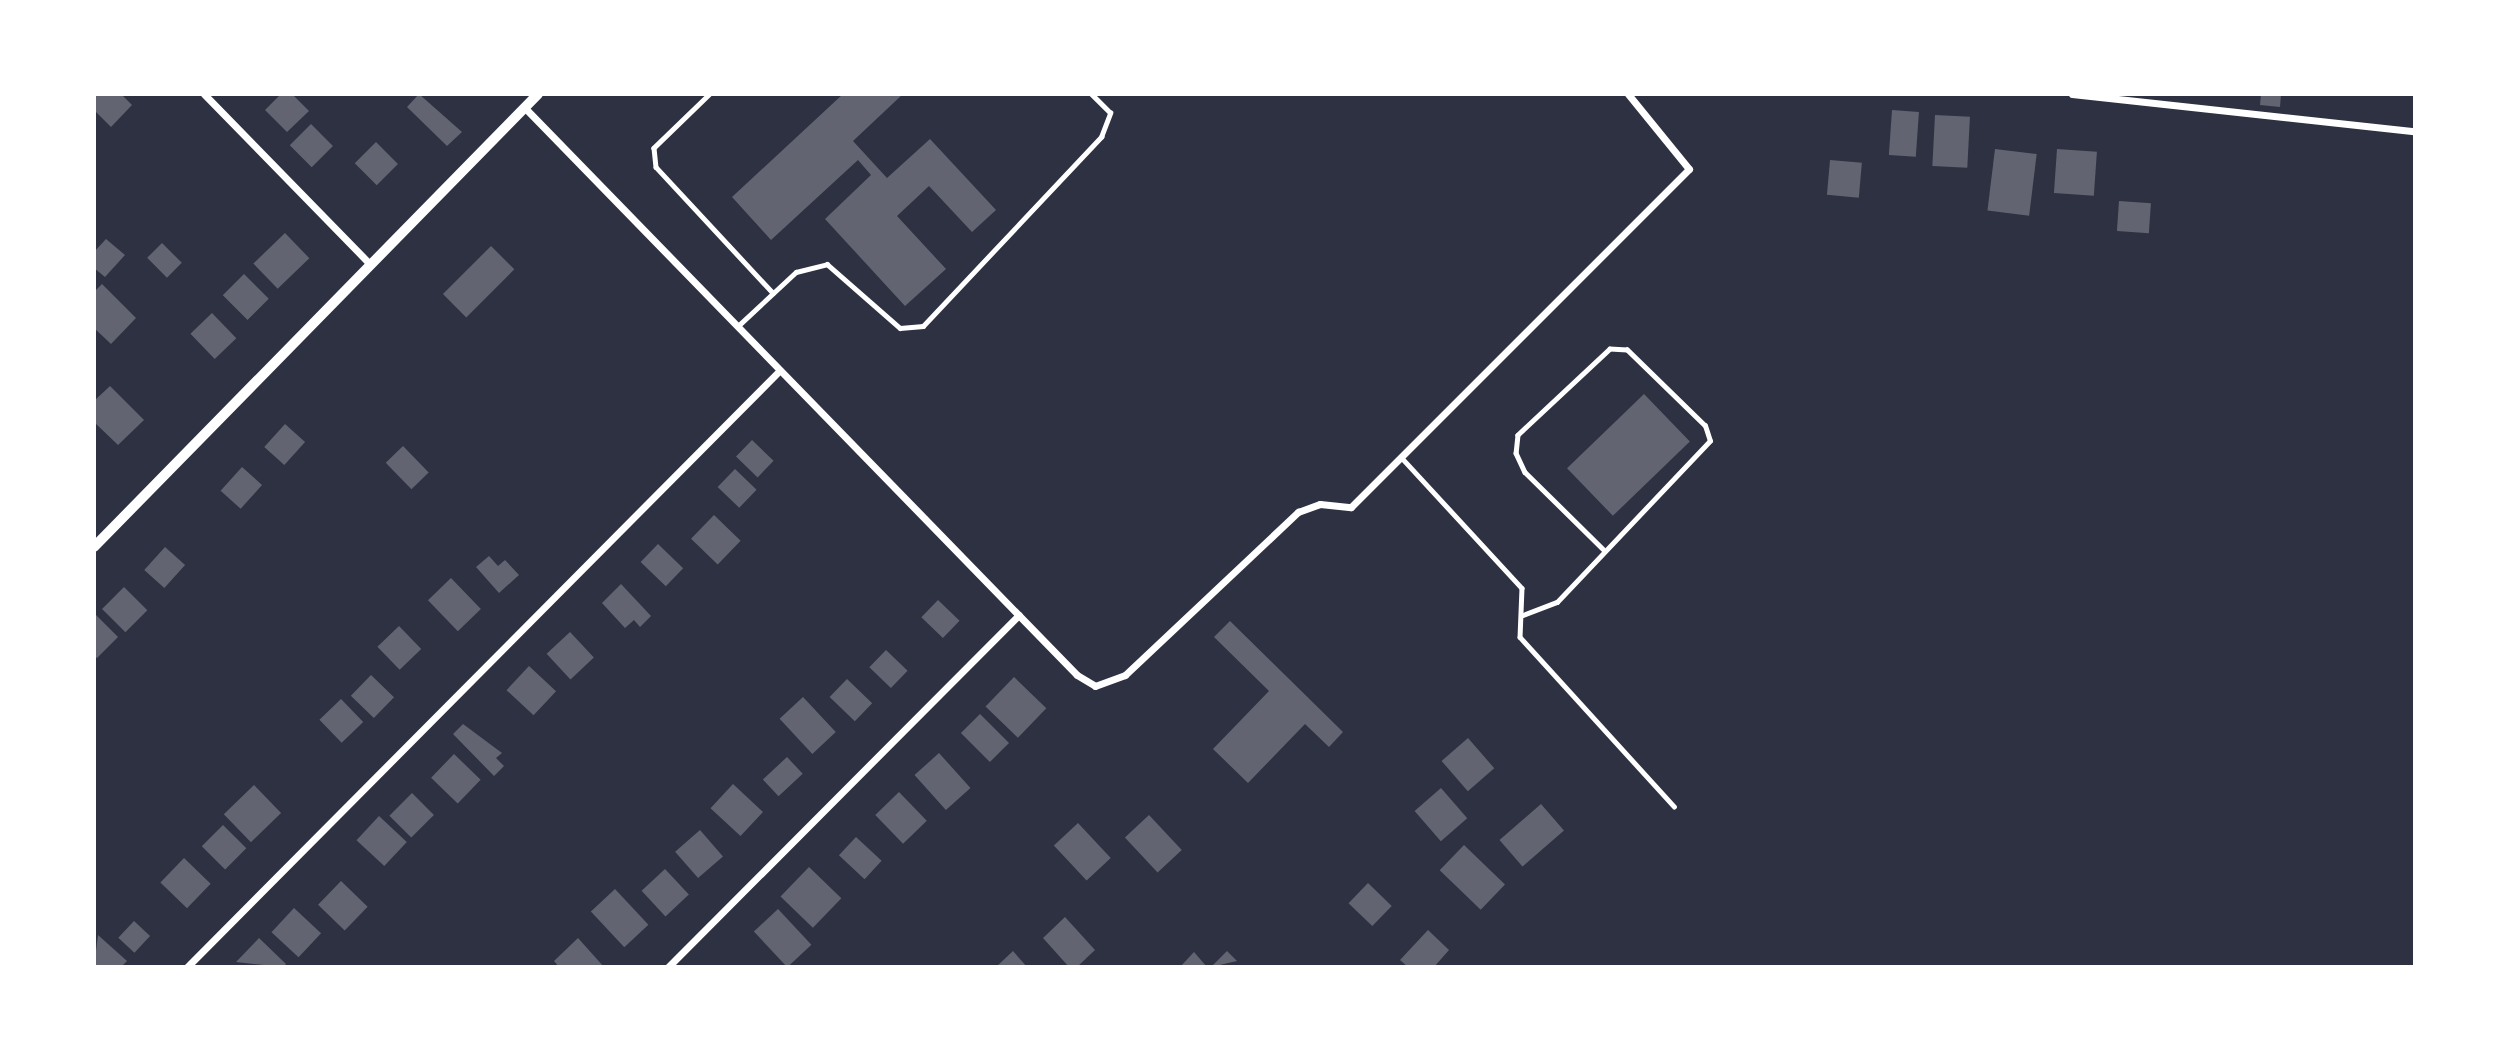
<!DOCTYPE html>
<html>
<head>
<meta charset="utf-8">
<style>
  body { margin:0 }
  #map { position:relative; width:2509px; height:1061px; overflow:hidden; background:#2d3142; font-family:"PT Sans",sans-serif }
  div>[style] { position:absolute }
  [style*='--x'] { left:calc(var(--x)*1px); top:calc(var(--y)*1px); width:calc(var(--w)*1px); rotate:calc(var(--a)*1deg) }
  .building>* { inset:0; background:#626471; transform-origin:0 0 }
  .service>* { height:4.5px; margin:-2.25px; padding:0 2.25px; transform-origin:2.25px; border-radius:2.25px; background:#fff }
  .minor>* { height:7px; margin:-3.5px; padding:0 3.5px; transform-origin:3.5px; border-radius:3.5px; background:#fff }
  .tertiary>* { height:10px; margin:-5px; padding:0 5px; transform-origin:5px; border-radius:5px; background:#fff }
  span { translate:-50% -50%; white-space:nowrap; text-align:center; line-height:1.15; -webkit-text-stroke:5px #fff; paint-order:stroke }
  .frame { position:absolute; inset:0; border:96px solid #fff; pointer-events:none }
</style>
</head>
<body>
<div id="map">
  <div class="building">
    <i style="clip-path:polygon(94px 94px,121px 94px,132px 105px,111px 127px,94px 110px)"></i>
    <i style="clip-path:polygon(281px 94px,292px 94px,309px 111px,287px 132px,265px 110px)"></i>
    <i style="clip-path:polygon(419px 94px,462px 132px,447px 146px,407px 107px)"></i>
    <i style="clip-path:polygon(843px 94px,903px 94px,853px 141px,887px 178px,930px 139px,996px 210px,972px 232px,929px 186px,897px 216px,946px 269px,905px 306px,825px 219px,871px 175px,858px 160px,771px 240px,732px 197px)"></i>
    <i style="clip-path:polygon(2261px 94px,2281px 94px,2280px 107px,2260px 105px)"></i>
    <i style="left:1892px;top:110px;width:27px;height:45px;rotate:4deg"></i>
    <i style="left:1935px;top:115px;width:35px;height:51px;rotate:3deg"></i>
    <i style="left:311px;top:124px;width:31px;height:30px;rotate:45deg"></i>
    <i style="left:376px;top:142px;width:31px;height:30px;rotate:45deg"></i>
    <i style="left:1995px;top:149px;width:42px;height:62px;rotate:7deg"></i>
    <i style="left:2057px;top:149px;width:40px;height:44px;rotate:4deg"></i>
    <i style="left:1830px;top:160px;width:32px;height:35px;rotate:5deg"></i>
    <i style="left:2119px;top:201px;width:32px;height:30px;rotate:4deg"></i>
    <i style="left:285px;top:233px;width:35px;height:44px;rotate:46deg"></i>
    <i style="clip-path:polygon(106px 239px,125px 255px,105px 277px,94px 268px,94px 252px)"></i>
    <i style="left:162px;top:243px;width:28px;height:21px;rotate:45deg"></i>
    <i style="left:491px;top:246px;width:33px;height:68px;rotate:45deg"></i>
    <i style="left:244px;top:274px;width:35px;height:30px;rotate:45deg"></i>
    <i style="clip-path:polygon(102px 284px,136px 318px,111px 344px,94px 328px,94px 292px)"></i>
    <i style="left:212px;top:313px;width:35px;height:30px;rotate:46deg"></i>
    <i style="clip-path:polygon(110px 386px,144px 420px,118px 445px,94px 422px,94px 401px)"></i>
    <i style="left:1644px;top:394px;width:66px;height:107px;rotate:46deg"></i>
    <i style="left:285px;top:424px;width:27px;height:31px;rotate:42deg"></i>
    <i style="left:752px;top:440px;width:30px;height:23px;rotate:44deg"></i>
    <i style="left:403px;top:446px;width:37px;height:24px;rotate:46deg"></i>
    <i style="left:242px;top:467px;width:27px;height:32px;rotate:42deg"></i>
    <i style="left:735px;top:469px;width:30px;height:25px;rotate:44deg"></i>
    <i style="left:714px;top:515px;width:37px;height:33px;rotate:44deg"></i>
    <i style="left:658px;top:544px;width:35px;height:25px;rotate:44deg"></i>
    <i style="left:165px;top:547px;width:27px;height:31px;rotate:42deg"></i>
    <i style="clip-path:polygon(489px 556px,498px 566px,505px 560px,519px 575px,499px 593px,476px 567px)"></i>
    <i style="left:451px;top:578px;width:43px;height:32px;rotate:46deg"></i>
    <i style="clip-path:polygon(621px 584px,651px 616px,640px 627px,634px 620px,625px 628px,602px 603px)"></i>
    <i style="left:124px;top:587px;width:33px;height:31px;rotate:45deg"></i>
    <i style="left:938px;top:600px;width:30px;height:24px;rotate:44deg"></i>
    <i style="clip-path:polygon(96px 615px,118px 637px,97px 658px,94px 656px)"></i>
    <i style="clip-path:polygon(1230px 621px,1343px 732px,1329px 747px,1305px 724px,1248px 783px,1213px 749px,1269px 691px,1214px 637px)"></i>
    <i style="left:399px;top:626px;width:32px;height:30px;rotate:46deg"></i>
    <i style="left:570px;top:632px;width:35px;height:32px;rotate:47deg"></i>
    <i style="left:886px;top:650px;width:30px;height:24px;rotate:44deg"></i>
    <i style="left:529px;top:666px;width:37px;height:33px;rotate:43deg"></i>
    <i style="left:371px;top:675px;width:32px;height:29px;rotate:44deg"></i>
    <i style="left:1014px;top:677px;width:45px;height:41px;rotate:44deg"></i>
    <i style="left:847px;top:679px;width:35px;height:25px;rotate:44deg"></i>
    <i style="left:803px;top:697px;width:48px;height:32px;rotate:47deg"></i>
    <i style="left:341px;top:699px;width:32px;height:30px;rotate:46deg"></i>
    <i style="left:980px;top:714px;width:41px;height:27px;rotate:45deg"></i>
    <i style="clip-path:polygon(463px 724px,502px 753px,496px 758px,504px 766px,494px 776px,453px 734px)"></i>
    <i style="left:1468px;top:738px;width:40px;height:35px;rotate:49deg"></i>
    <i style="left:939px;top:753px;width:47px;height:33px;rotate:48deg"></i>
    <i style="left:454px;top:754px;width:37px;height:33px;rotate:44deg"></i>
    <i style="left:787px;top:757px;width:23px;height:33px;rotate:47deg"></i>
    <i style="left:733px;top:784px;width:41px;height:33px;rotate:43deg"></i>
    <i style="left:254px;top:785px;width:39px;height:42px;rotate:46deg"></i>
    <i style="left:1441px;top:788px;width:40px;height:35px;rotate:49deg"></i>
    <i style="left:899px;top:792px;width:40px;height:33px;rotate:46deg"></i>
    <i style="left:412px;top:793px;width:31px;height:32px;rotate:45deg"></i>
    <i style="left:1541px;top:804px;width:35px;height:55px;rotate:49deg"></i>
    <i style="left:1149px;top:815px;width:48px;height:33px;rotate:47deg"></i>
    <i style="left:379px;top:816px;width:38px;height:33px;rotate:43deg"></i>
    <i style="left:1078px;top:823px;width:48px;height:33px;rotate:47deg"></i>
    <i style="left:223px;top:825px;width:33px;height:30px;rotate:45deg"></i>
    <i style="left:700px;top:830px;width:35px;height:33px;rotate:49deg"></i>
    <i style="left:856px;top:837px;width:35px;height:25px;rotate:43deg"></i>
    <i style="left:1464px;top:845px;width:57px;height:35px;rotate:44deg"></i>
    <i style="left:184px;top:858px;width:37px;height:34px;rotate:44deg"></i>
    <i style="left:809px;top:867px;width:45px;height:41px;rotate:44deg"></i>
    <i style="left:665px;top:869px;width:35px;height:32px;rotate:47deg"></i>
    <i style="left:341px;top:881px;width:37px;height:33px;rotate:44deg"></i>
    <i style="left:1368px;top:883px;width:33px;height:28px;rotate:44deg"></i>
    <i style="left:615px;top:889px;width:49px;height:33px;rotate:47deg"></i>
    <i style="left:294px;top:908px;width:37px;height:33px;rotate:43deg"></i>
    <i style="left:778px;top:909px;width:49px;height:33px;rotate:47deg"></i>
    <i style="clip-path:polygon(1065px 917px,1095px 950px,1077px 967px,1069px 967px,1043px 938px)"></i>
    <i style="left:134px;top:921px;width:22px;height:23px;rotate:43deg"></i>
    <i style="clip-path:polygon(1428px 930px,1449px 950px,1434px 967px,1408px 967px,1400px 960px)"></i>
    <i style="clip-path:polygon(98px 935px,127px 961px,121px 967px,94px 967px)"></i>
    <i style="clip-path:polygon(259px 938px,286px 964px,283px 967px,236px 962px)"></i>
    <i style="clip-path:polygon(578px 938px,604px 967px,559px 967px,554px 961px)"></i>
    <i style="clip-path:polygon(1013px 951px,1027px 967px,996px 967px)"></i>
    <i style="clip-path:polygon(1227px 951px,1237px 961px,1211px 967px)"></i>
    <i style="clip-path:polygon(1194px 952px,1207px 967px,1180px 967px)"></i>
  </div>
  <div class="service">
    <i style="--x:710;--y:94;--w:78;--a:136"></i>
    <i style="--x:654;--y:148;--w:19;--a:84"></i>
    <i style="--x:656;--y:167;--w:172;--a:47.1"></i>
    <i style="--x:738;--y:326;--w:79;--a:-43"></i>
    <i style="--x:796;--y:272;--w:32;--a:-14"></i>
    <i style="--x:827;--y:264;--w:97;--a:41.2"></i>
    <i style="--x:900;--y:328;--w:23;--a:-5"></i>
    <i style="--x:923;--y:326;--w:260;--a:-46.7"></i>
    <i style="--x:1101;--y:137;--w:26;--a:-69"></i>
    <i style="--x:1110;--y:113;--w:27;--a:-135"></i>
    <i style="--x:1401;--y:457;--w:178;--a:47.3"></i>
    <i style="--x:1522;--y:588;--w:49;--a:92.3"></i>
    <i style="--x:1520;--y:637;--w:229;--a:47.7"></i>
    <i style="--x:1523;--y:615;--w:36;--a:-21"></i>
    <i style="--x:1557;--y:602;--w:222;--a:-46.5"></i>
    <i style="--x:1710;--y:441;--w:16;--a:-108"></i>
    <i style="--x:1705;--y:426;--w:109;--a:-135.7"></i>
    <i style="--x:1627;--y:350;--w:17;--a:-177"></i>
    <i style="--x:1610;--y:349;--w:126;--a:136.9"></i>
    <i style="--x:1518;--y:435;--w:18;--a:96"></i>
    <i style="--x:1516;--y:453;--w:21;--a:65"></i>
    <i style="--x:1525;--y:472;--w:111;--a:44.6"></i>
  </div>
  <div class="minor">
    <i style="--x:204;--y:94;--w:235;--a:45.7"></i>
    <i style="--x:2072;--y:94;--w:344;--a:6.2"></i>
    <i style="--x:525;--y:108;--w:791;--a:45.77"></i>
    <i style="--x:1077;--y:675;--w:21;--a:31"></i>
    <i style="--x:1095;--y:686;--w:32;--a:-20"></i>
    <i style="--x:1125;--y:675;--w:238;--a:-43.3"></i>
    <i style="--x:1298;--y:512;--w:23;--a:-20"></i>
    <i style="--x:1320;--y:504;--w:31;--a:6"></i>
    <i style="--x:1351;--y:507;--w:478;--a:-45"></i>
    <i style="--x:1689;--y:169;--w:97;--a:-129.1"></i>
    <i style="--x:187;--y:967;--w:841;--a:-45.19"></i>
    <i style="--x:668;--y:967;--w:497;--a:-45.1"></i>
  </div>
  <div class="tertiary">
    <i style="--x:94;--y:547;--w:634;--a:-45.57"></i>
  </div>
  <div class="frame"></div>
</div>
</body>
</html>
